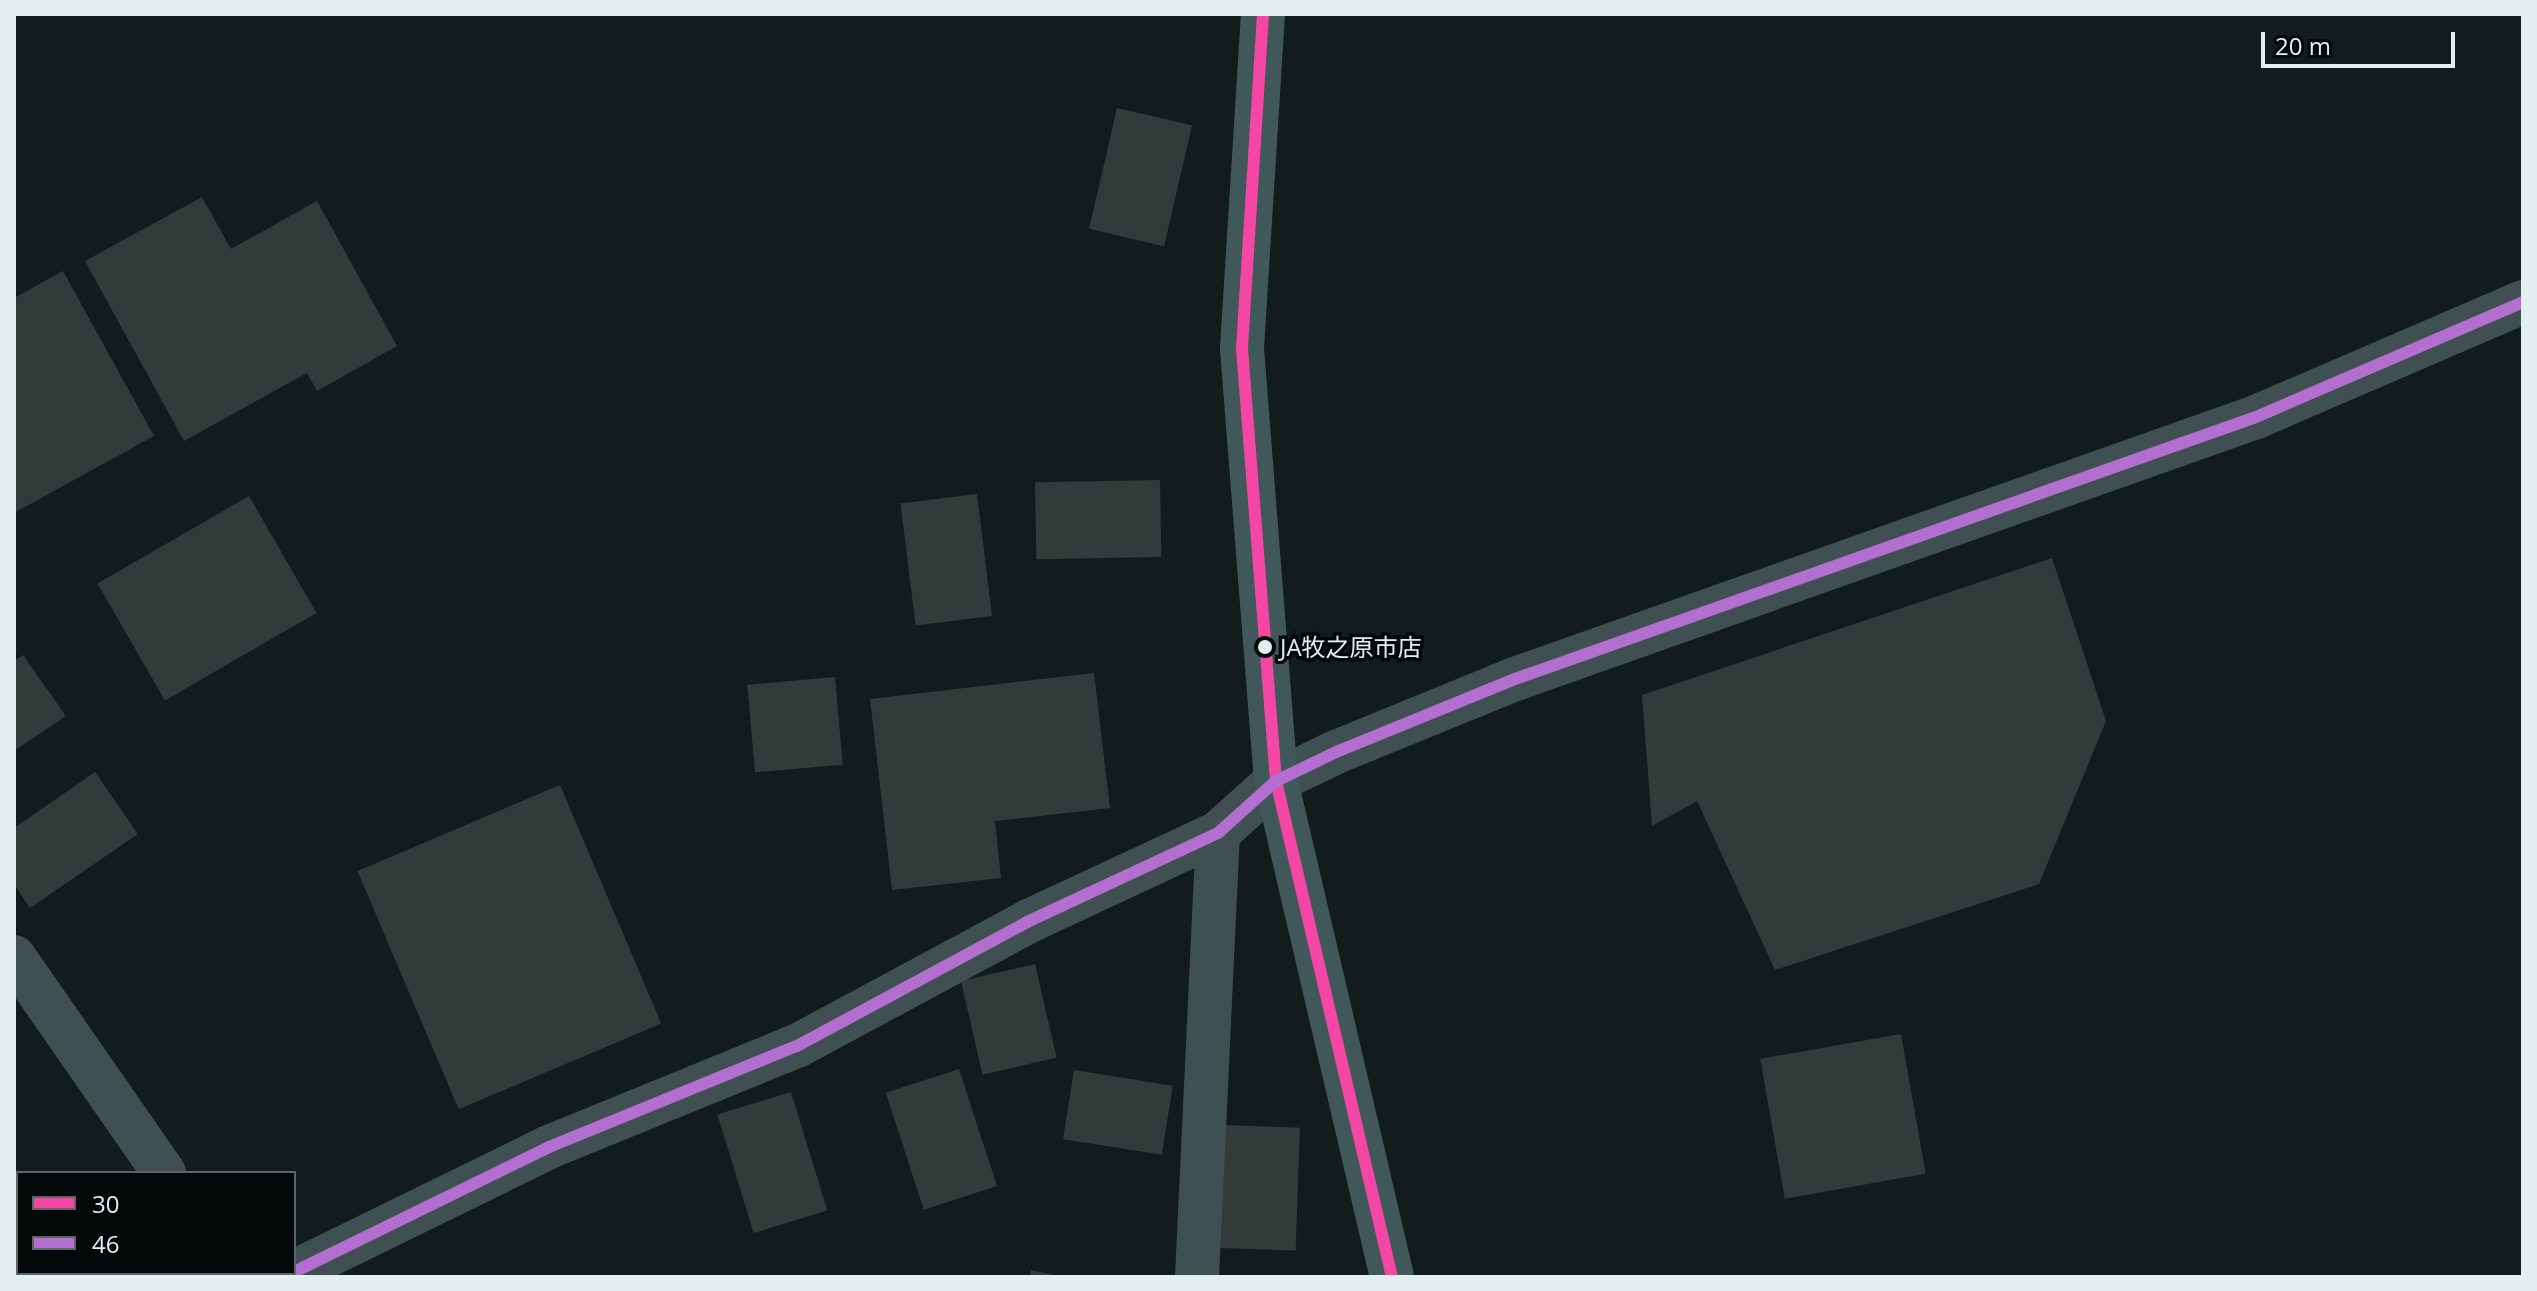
<!DOCTYPE html>
<html>
<head>
<meta charset="utf-8">
<style>
  body { margin:0 }
  #map { position:relative; width:2537px; height:1291px; overflow:hidden; background:#121c1d; font-family:"Open Sans","Noto Sans JP",sans-serif }
  div>[style] { position:absolute }
  [style*='--x'] { left:calc(var(--x)*1px); top:calc(var(--y)*1px); width:calc(var(--w)*1px); rotate:calc(var(--a)*1deg) }
  .building>* { inset:0; background:#323a3a; transform-origin:0 0 }
  .minor>* { height:44px; margin:-22px; padding:0 22px; transform-origin:22px; border-radius:22px; background:#405052 }
  .highway>* { height:44px; margin:-22px; padding:0 22px; transform-origin:22px; border-radius:22px; background:#41585a }
  .bus-1>* { height:12px; margin:-6px; padding:0 6px; transform-origin:6px; border-radius:6px; background:#f346a5 }
  .bus-2>* { height:12px; margin:-6px; padding:0 6px; transform-origin:6px; border-radius:6px; background:#b36fd0 }
  .dots>* { width:22px; height:22px; translate:-50% -50%; box-sizing:border-box; border:4px solid #030808; border-radius:50% }
  span { translate:-50% -50%; white-space:nowrap; text-align:center; line-height:1.15; -webkit-text-stroke:7px #030808; paint-order:stroke }
  .bus-label { font-size:24px; color:#e3eeef }
  .left { translate:0 -50%; text-align:left }
  .frame { position:absolute; inset:0; border:16px solid #e3eeef; pointer-events:none }
  .legend { position:absolute; left:16px; top:1171px; width:280px; height:104px; box-sizing:border-box; background:#030808; border:2px solid #5d6464; margin:0; padding:10px 14px; list-style:none; font-size:24px; color:#e3eeef }
  .legend li { display:flex; align-items:center; gap:16px; height:40px }
  .legend b { width:40px; border:2px solid #5d6464 }
  .scale { position:absolute; left:2261px; top:32px; width:194px; height:36px; box-sizing:border-box; border:4px solid #e3eeef; border-top:0; padding-left:10px; font-size:24px; line-height:28px; white-space:nowrap; color:#e3eeef; -webkit-text-stroke:6px #030808; paint-order:stroke }
</style>
</head>
<body>
<div id="map">
  <div class="building">
    <i style="left:1117px;top:108px;width:77px;height:124px;rotate:13deg"></i>
    <i style="clip-path:polygon(202px 197px,231px 249px,317px 201px,397px 346px,317px 391px,307px 373px,184px 441px,85px 261px)"></i>
    <i style="clip-path:polygon(63px 271px,154px 436px,14px 513px,14px 298px)"></i>
    <i style="left:1160px;top:480px;width:77px;height:125px;rotate:89deg"></i>
    <i style="left:977px;top:494px;width:123px;height:77px;rotate:83deg"></i>
    <i style="left:249px;top:496px;width:135px;height:175px;rotate:60deg"></i>
    <i style="clip-path:polygon(2052px 558px,2106px 721px,2039px 884px,1775px 970px,1697px 801px,1652px 826px,1642px 695px)"></i>
    <i style="clip-path:polygon(23px 655px,66px 716px,14px 751px,14px 661px)"></i>
    <i style="clip-path:polygon(1094px 673px,1110px 808px,995px 821px,1001px 878px,892px 890px,870px 699px)"></i>
    <i style="left:835px;top:677px;width:88px;height:88px;rotate:85deg"></i>
    <i style="clip-path:polygon(95px 772px,138px 834px,30px 908px,14px 884px,14px 828px)"></i>
    <i style="left:560px;top:785px;width:259px;height:220px;rotate:67deg"></i>
    <i style="left:1035px;top:964px;width:96px;height:76px;rotate:77deg"></i>
    <i style="left:1901px;top:1034px;width:142px;height:143px;rotate:80deg"></i>
    <i style="left:959px;top:1069px;width:123px;height:77px;rotate:72deg"></i>
    <i style="left:1074px;top:1070px;width:100px;height:70px;rotate:9deg"></i>
    <i style="left:791px;top:1092px;width:124px;height:77px;rotate:73deg"></i>
    <i style="left:1224px;top:1125px;width:76px;height:123px;rotate:2deg"></i>
    <i style="clip-path:polygon(1031px 1270px,1059px 1276px,1059px 1277px,1030px 1277px)"></i>
  </div>
  <div class="minor">
    <i style="--x:14;--y:957;--w:263;--a:55.2"></i>
    <i style="--x:294;--y:1272;--w:284;--a:-26.1"></i>
    <i style="--x:549;--y:1147;--w:268;--a:-22.2"></i>
    <i style="--x:797;--y:1046;--w:261;--a:-28.3"></i>
    <i style="--x:1027;--y:922;--w:211;--a:-25"></i>
    <i style="--x:1218;--y:833;--w:78;--a:-41.9"></i>
    <i style="--x:1276;--y:781;--w:67;--a:-25.8"></i>
    <i style="--x:1336;--y:752;--w:193;--a:-22.2"></i>
    <i style="--x:1515;--y:679;--w:786;--a:-19.47"></i>
    <i style="--x:2256;--y:417;--w:291;--a:-23.3"></i>
    <i style="--x:234;--y:1273;--w:4;--a:63"></i>
    <i style="--x:1197;--y:1277;--w:444;--a:-87.3"></i>
  </div>
  <div class="highway">
    <i style="--x:1263;--y:14;--w:336;--a:93.6"></i>
    <i style="--x:1242;--y:349;--w:433;--a:85.5"></i>
    <i style="--x:1276;--y:781;--w:509;--a:76.84"></i>
  </div>
  <div class="bus-1">
    <i style="--x:1263;--y:14;--w:336;--a:93.6"></i>
    <i style="--x:1242;--y:349;--w:433;--a:85.5"></i>
    <i style="--x:1276;--y:781;--w:509;--a:76.84"></i>
  </div>
  <div class="bus-2">
    <i style="--x:294;--y:1272;--w:284;--a:-26.1"></i>
    <i style="--x:549;--y:1147;--w:268;--a:-22.2"></i>
    <i style="--x:797;--y:1046;--w:261;--a:-28.3"></i>
    <i style="--x:1027;--y:922;--w:211;--a:-25"></i>
    <i style="--x:1218;--y:833;--w:78;--a:-41.9"></i>
    <i style="--x:1276;--y:781;--w:67;--a:-25.8"></i>
    <i style="--x:1336;--y:752;--w:193;--a:-22.2"></i>
    <i style="--x:1515;--y:679;--w:786;--a:-19.47"></i>
    <i style="--x:2256;--y:417;--w:291;--a:-23.3"></i>
  </div>
  <div class="dots">
    <i style="left:1265px;top:647px;background:#e3eeef"></i>
  </div>
  <div class="bus-label">
    <span class="left" style="left:1280px;top:647px">JA牧之原市店</span>
  </div>
  <div class="frame"></div>
  <ul class="legend">
  <li><b style="height:10px;background:#f346a5"></b>30</li>
  <li><b style="height:10px;background:#b36fd0"></b>46</li>
  </ul>
  <div class="scale">20 m</div>
</div>
</body>
</html>
